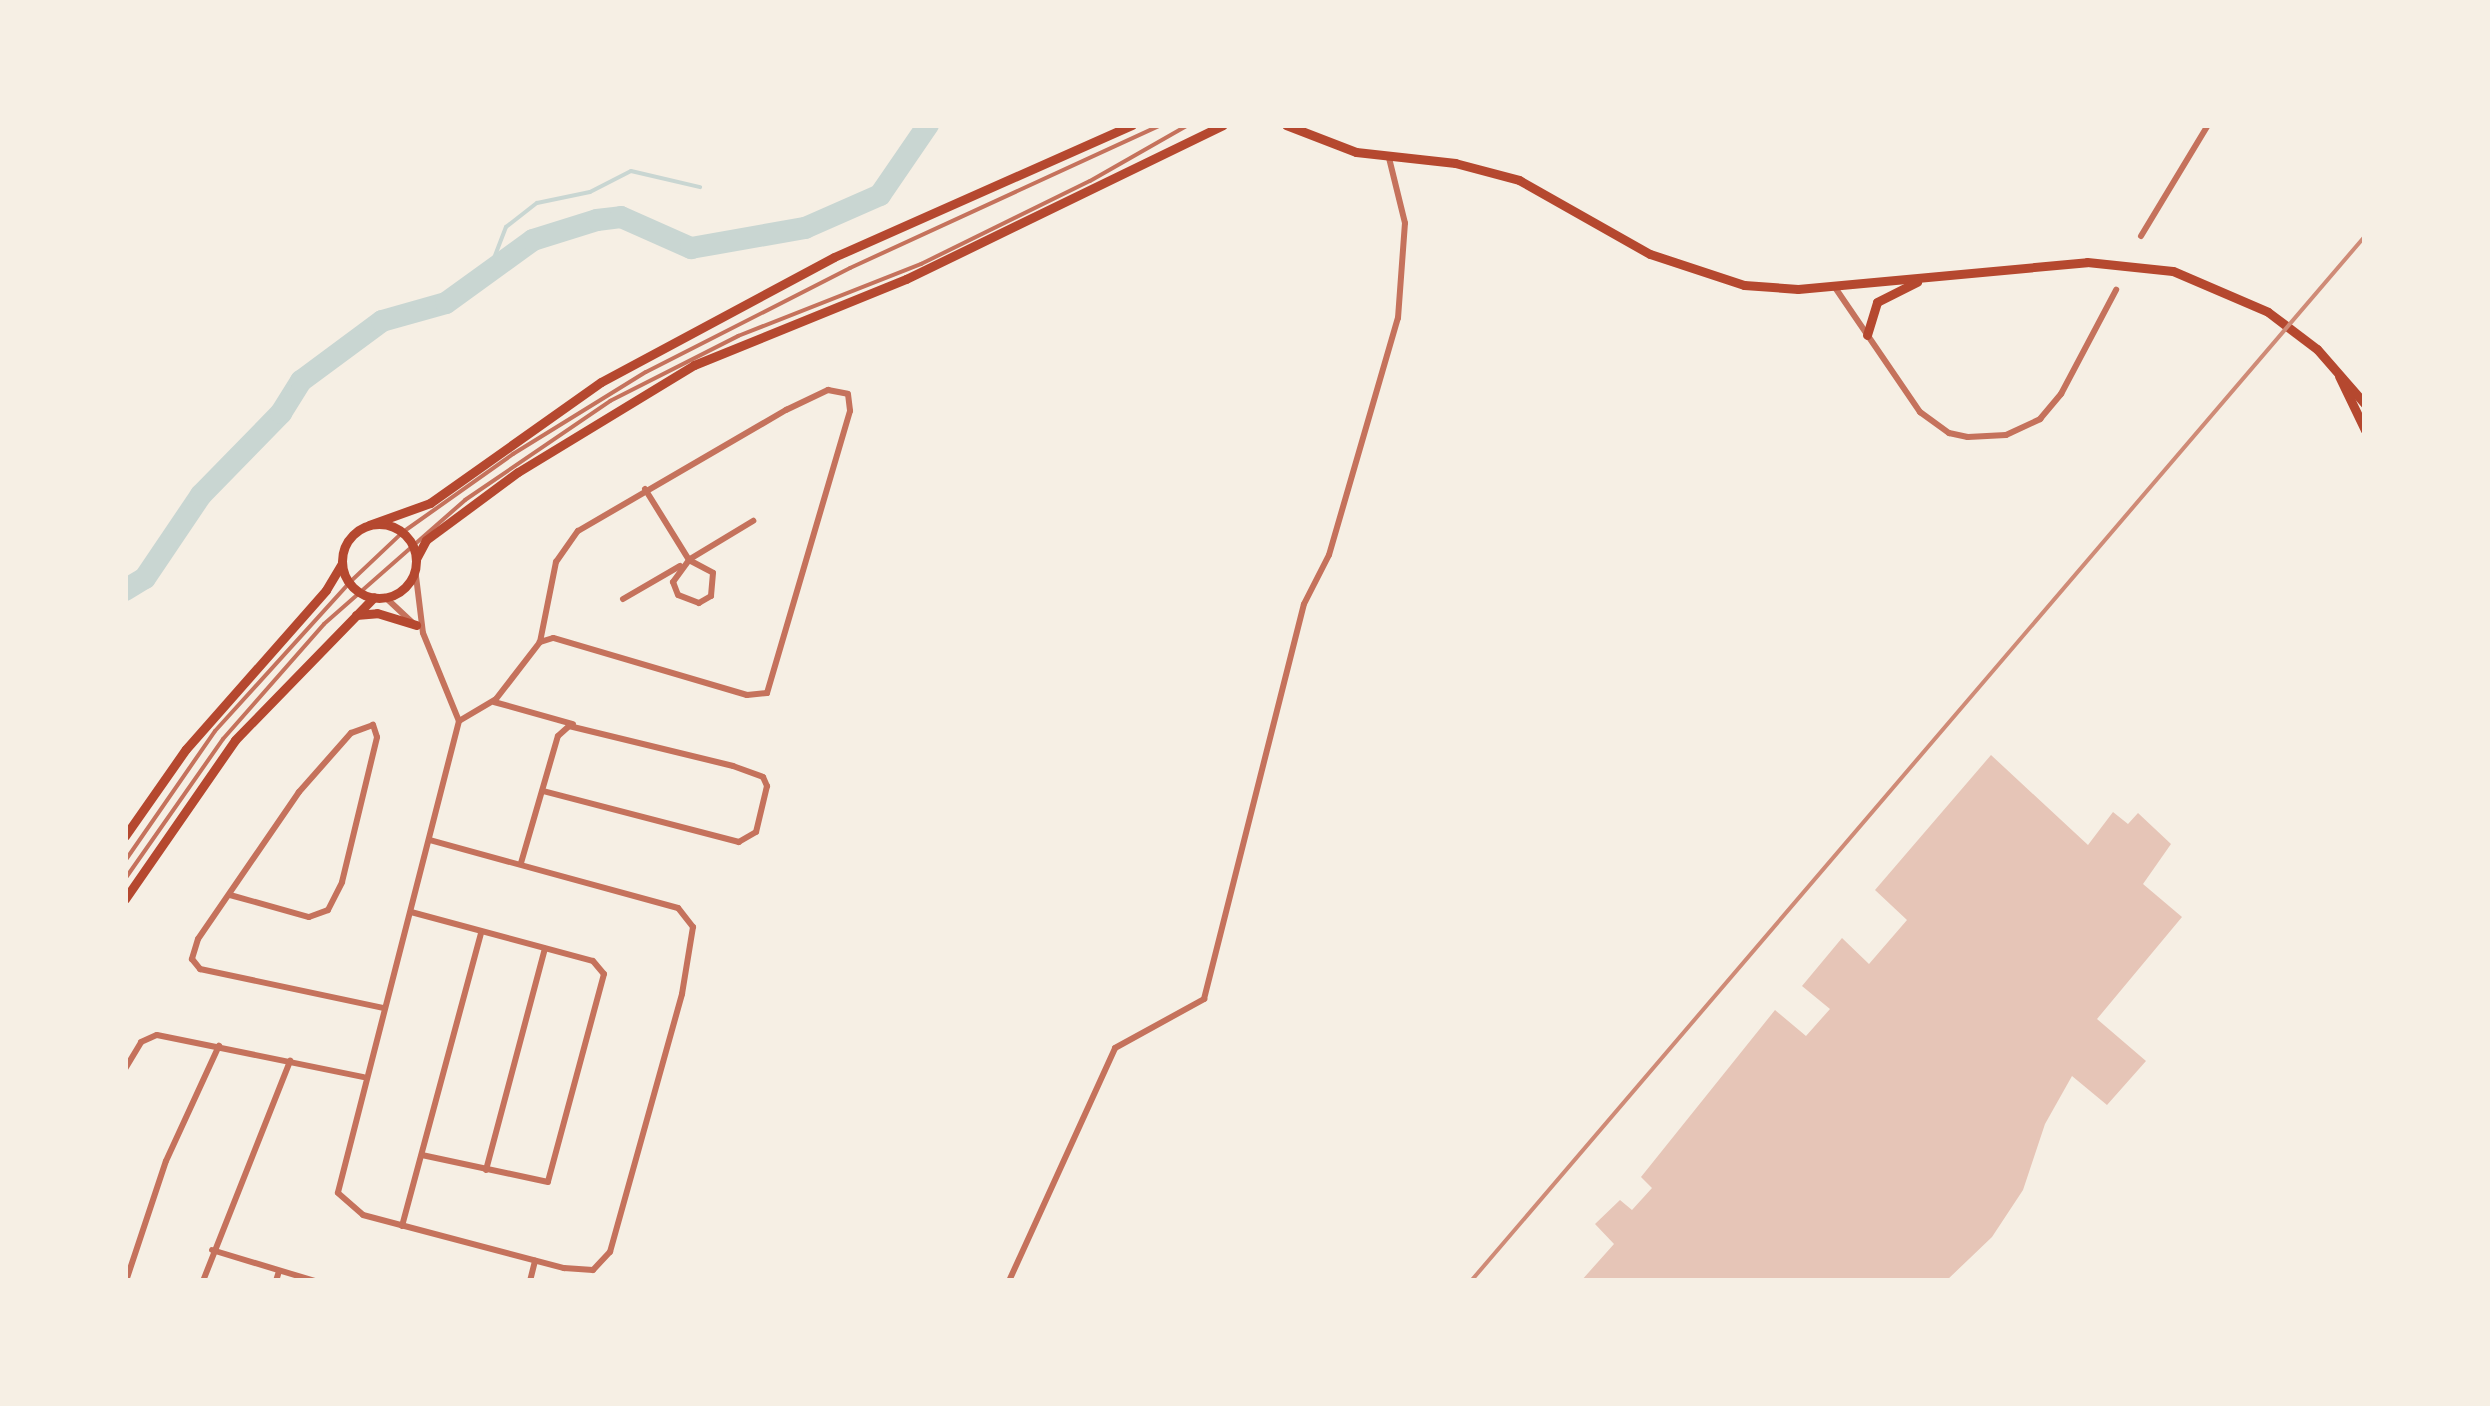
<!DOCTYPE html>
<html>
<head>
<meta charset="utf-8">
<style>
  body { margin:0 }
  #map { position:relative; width:2490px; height:1406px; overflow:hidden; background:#f6efe4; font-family:"Sofia Sans Condensed",sans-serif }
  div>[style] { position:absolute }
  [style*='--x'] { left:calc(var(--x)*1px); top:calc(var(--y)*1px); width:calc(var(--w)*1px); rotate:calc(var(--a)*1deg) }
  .stream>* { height:4px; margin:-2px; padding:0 2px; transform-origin:2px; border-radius:2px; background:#c9d6d2 }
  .river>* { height:22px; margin:-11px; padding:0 11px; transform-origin:11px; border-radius:11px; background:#c9d6d2 }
  .building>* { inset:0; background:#e6c5b7 }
  .service>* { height:4px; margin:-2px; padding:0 2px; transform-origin:2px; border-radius:2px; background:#c5725c }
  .minor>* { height:6px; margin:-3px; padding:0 3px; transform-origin:3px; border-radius:3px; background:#c5725c }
  .secondary>* { height:9px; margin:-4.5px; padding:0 4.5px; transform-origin:4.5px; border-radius:4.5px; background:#b5482f }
  .secondary>.ring { margin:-4.5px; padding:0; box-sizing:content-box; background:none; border:9px solid #b5482f; border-radius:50% }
  .rail>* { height:4px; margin:-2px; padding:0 2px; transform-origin:2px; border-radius:2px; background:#cf8b77 }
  span { translate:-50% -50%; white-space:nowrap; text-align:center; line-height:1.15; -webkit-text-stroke:10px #f6efe4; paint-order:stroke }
  .frame { position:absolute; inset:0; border:128px solid #f6efe4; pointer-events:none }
</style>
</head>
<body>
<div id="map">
  <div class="stream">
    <i style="--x:486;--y:279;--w:56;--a:-69"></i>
    <i style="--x:506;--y:227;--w:39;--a:-38"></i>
    <i style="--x:537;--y:203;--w:54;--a:-11.7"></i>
    <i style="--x:590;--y:192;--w:46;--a:-27.1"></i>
    <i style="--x:631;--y:171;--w:71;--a:13.1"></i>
  </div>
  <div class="river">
    <i style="--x:125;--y:590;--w:23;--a:-31"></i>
    <i style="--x:145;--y:578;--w:100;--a:-56"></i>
    <i style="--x:201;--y:495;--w:115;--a:-45.7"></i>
    <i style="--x:281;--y:413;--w:38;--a:-58"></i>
    <i style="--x:301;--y:381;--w:101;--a:-36.5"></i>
    <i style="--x:382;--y:321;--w:66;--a:-15.7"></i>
    <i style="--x:446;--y:303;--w:107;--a:-35.9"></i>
    <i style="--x:533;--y:240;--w:67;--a:-17.4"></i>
    <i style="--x:597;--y:220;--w:24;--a:-7"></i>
    <i style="--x:621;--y:217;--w:77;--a:23.9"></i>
    <i style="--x:691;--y:248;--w:116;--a:-10"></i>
    <i style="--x:805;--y:228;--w:82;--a:-23.7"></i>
    <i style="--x:880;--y:195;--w:85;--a:-55.6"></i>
  </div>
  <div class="building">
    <i style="clip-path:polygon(1991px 755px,2088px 845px,2113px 812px,2128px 824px,2138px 813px,2171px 844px,2143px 884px,2182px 917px,2097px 1019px,2146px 1061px,2107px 1105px,2072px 1076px,2045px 1124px,2023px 1190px,1992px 1237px,1946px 1281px,1581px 1281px,1614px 1244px,1595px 1224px,1620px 1200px,1632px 1210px,1652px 1188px,1641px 1177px,1775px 1010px,1806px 1036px,1830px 1009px,1802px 986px,1842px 938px,1869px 964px,1907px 920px,1875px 890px)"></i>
  </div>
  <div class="service">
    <i style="--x:125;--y:861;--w:158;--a:-55.3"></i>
    <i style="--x:215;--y:731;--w:200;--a:-47.8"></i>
    <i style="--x:349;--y:583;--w:74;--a:-43.4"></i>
    <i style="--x:403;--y:532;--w:135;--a:-35.3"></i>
    <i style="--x:513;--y:454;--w:156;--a:-31.7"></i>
    <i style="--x:646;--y:372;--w:229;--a:-27"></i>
    <i style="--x:850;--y:268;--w:342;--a:-24.7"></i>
    <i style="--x:125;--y:879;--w:171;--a:-55"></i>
    <i style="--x:223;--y:739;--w:153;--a:-48.7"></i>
    <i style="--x:324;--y:624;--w:188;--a:-41.3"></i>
    <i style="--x:465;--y:500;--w:176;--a:-34.3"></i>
    <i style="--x:610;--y:401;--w:144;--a:-26.9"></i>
    <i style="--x:738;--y:336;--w:197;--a:-21.5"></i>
    <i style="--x:921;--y:264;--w:188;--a:-26.2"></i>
    <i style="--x:1090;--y:181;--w:113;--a:-29.7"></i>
  </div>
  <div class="minor">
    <i style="--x:2141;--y:236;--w:130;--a:-58.9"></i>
    <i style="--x:1834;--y:286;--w:153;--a:55.7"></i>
    <i style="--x:1920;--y:412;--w:36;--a:36"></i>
    <i style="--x:1949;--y:433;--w:19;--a:12"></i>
    <i style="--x:1968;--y:437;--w:38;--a:-3"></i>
    <i style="--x:2006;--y:435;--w:38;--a:-25"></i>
    <i style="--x:2040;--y:419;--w:33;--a:-50"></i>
    <i style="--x:2061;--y:394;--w:118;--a:-62.1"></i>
    <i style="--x:645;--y:489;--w:84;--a:58.2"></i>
    <i style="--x:689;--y:560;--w:27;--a:28"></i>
    <i style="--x:713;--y:573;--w:23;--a:95"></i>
    <i style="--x:711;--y:596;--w:14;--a:150"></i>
    <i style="--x:699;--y:603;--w:22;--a:-159"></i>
    <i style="--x:678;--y:595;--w:14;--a:-111"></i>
    <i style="--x:673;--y:582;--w:27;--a:-54"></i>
    <i style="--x:690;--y:559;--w:74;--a:-31.1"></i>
    <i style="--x:415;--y:568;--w:65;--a:83"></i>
    <i style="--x:423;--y:633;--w:95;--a:67.8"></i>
    <i style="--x:459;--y:721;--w:487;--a:104.4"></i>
    <i style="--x:338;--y:1193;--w:33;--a:41"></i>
    <i style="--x:363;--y:1215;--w:208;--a:14.8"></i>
    <i style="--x:564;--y:1268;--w:29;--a:4"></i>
    <i style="--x:593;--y:1270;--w:25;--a:-47"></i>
    <i style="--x:610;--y:1252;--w:268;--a:-74.4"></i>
    <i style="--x:682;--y:994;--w:68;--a:-80.7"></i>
    <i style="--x:693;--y:927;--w:24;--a:-128"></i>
    <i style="--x:678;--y:908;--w:257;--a:-164.7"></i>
    <i style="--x:385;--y:597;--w:41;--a:43"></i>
    <i style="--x:623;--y:599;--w:66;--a:-30.1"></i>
    <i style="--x:494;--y:702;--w:82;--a:15.6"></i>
    <i style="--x:459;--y:721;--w:43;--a:-30.7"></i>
    <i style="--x:496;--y:699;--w:72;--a:-52.3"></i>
    <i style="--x:540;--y:642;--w:82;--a:-78.7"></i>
    <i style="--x:556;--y:562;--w:38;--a:-55"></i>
    <i style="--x:578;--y:531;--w:241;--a:-30.2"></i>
    <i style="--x:786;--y:410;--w:47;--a:-25.5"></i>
    <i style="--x:828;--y:390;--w:20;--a:11"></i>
    <i style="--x:848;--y:394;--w:17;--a:83"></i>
    <i style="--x:850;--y:411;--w:294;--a:106.4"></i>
    <i style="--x:767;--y:693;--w:20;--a:174"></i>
    <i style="--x:747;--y:695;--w:202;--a:-163.6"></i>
    <i style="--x:553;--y:638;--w:14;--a:163"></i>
    <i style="--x:521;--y:863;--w:132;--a:-73.8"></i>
    <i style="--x:558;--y:736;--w:15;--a:-42"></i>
    <i style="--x:569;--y:726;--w:169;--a:13.7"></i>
    <i style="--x:733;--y:766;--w:32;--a:20"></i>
    <i style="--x:763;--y:777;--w:10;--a:66"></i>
    <i style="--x:767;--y:786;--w:47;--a:103.4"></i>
    <i style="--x:756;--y:832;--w:20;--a:150"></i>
    <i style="--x:739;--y:842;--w:203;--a:-165.4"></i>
    <i style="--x:230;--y:895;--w:82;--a:15.6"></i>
    <i style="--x:309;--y:917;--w:20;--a:-20"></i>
    <i style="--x:328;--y:910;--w:31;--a:-63"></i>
    <i style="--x:342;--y:882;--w:149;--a:-76.4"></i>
    <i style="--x:377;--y:737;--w:13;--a:-108"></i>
    <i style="--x:373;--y:725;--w:23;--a:160"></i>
    <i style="--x:351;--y:733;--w:79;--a:131.4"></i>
    <i style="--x:299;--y:792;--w:178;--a:124.5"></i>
    <i style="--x:198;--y:939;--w:21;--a:107"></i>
    <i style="--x:192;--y:959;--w:13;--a:51"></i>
    <i style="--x:200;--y:969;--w:187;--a:12"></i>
    <i style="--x:411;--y:912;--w:188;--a:15.1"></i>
    <i style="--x:593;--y:961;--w:17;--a:50"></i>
    <i style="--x:604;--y:974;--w:215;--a:105.1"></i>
    <i style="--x:548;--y:1182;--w:129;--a:-167.9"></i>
    <i style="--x:125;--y:1069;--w:31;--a:-59"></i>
    <i style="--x:141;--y:1042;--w:17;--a:-24"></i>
    <i style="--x:157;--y:1035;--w:211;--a:11.5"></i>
    <i style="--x:486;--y:1170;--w:229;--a:-75.1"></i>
    <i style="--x:402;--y:1226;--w:303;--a:-74.9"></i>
    <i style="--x:212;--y:1250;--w:108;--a:16.8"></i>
    <i style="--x:126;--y:1281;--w:126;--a:-71.6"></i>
    <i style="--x:166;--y:1161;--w:127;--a:-65.3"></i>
    <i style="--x:203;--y:1281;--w:237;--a:-68.4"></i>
    <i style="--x:276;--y:1281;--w:10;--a:-73"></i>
    <i style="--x:530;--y:1281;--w:21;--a:-76"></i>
    <i style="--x:1009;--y:1281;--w:256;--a:-65.5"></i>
    <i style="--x:1115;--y:1048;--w:102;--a:-28.8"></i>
    <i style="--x:1204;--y:999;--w:407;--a:-75.8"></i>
    <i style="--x:1304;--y:604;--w:55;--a:-63"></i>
    <i style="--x:1329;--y:555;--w:247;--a:-73.8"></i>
    <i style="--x:1398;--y:318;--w:95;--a:-85.8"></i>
    <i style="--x:1405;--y:223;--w:67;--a:-103.8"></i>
  </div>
  <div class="secondary">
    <i style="--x:1286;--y:125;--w:75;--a:21.1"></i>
    <i style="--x:1356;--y:152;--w:100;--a:6.3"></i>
    <i style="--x:1455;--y:163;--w:66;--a:14.9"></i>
    <i style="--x:1519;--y:180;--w:150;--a:29.5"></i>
    <i style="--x:1650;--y:254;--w:99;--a:18.3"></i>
    <i style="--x:1744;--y:285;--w:54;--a:4.2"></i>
    <i style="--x:1798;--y:289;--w:290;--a:-5.3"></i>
    <i style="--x:2087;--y:262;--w:86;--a:6"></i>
    <i style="--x:2173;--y:271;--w:103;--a:23.3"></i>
    <i style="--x:2268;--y:312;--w:61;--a:37.1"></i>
    <i style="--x:2317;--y:349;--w:73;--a:48.9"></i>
    <i style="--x:1867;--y:335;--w:34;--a:-73"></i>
    <i style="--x:1877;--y:302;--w:45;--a:-26.6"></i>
    <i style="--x:2339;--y:376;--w:60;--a:64.3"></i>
    <i class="ring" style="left:342px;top:524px;width:65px;height:65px"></i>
    <i style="--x:369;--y:525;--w:65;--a:-19.8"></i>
    <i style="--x:430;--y:503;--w:209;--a:-35.3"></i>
    <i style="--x:601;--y:382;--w:264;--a:-28.2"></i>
    <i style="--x:834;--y:257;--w:326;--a:-23.9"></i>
    <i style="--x:416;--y:559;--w:21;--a:-62"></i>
    <i style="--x:426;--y:540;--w:114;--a:-36.5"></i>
    <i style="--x:518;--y:472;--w:206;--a:-31.3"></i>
    <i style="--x:694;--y:365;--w:229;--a:-22.1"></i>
    <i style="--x:906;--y:279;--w:352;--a:-25.9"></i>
    <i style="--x:356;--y:615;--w:21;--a:-5"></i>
    <i style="--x:377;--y:613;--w:41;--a:17.1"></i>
    <i style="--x:125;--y:836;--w:106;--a:-55"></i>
    <i style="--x:186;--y:749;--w:212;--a:-48.6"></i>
    <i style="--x:326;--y:590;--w:31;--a:-59"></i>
    <i style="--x:125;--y:899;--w:193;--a:-55.3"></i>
    <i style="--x:235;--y:740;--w:199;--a:-45.8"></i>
  </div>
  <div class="rail">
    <i style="--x:1471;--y:1281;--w:1375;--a:-49.45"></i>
  </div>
  <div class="frame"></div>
</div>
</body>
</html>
